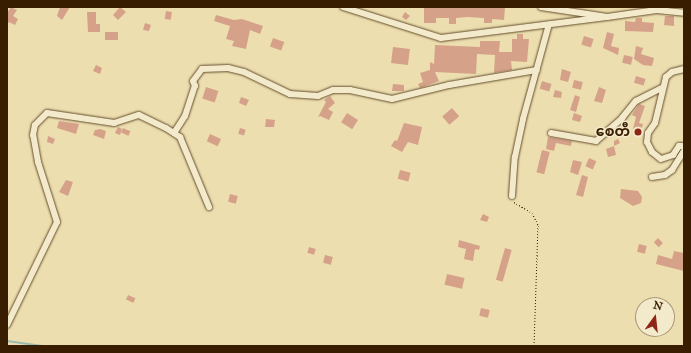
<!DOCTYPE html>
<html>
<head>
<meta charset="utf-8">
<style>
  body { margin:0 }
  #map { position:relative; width:691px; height:353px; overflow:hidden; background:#ecdeaf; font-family:"IM FELL Great Primer","Noto Sans Myanmar",serif }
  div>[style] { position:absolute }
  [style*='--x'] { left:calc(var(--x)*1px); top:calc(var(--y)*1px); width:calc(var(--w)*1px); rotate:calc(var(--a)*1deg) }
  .stream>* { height:2px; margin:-1px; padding:0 1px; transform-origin:1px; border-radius:1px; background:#99bbb0 }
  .building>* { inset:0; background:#d6a189; transform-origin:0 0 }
  .path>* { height:1px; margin-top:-0.5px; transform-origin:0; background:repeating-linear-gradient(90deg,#381d00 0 1px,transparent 0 3px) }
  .roads { filter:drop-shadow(0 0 1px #654d2c) drop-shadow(0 0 1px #654d2c) }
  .minor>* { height:6px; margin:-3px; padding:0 3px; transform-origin:3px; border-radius:3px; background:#f3eacb }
  .dots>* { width:11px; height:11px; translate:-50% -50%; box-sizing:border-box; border:2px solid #f3eacb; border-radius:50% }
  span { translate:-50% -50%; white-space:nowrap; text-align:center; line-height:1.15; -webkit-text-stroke:3px #f3eacb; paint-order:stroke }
  .poi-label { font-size:14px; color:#381d00; font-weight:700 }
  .right { translate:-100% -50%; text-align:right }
  .frame { position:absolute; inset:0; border:8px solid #381d00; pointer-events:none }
  .north { position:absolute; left:635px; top:297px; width:40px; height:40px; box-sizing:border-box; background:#f3eacb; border:1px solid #a8987a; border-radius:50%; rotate:15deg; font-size:11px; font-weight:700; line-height:16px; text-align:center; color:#381d00 }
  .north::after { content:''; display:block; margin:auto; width:14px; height:18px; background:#8f2418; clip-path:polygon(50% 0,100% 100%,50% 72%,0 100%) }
</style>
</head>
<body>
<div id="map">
  <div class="stream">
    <i style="--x:7;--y:341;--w:34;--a:8"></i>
  </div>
  <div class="building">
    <i style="clip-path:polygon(11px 7px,17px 10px,13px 16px,18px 19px,15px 25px,9px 22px,7px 25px,7px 13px)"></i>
    <i style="clip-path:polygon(60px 7px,70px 7px,62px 20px,57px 16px)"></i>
    <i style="clip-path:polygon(120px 7px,126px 12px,118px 20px,113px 15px)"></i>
    <i style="clip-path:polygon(424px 7px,505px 7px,504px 20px,492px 19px,492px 23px,484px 23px,484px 18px,467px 17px,456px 18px,456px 24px,449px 24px,449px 18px,436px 18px,436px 23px,424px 23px)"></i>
    <i style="left:166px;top:11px;width:6px;height:8px;rotate:9deg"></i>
    <i style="clip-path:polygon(87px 12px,96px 12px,96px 24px,100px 24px,100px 32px,88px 32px)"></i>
    <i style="clip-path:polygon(405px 12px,410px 16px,406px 20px,402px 17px)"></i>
    <i style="clip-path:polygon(216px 15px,234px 20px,242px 19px,263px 26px,260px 34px,250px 30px,246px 49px,232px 46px,234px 41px,226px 39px,230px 26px,214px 21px)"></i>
    <i style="clip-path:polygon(665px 16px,674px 16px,674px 26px,664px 25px)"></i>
    <i style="clip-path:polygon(636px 18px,642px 18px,642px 22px,654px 23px,653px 32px,625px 31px,625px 21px,635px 22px)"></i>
    <i style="clip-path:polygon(145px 23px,151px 25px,149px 31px,143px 30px)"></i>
    <i style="left:105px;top:32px;width:13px;height:8px"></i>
    <i style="clip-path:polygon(607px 32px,614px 34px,611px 46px,619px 48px,618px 55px,603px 48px)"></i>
    <i style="clip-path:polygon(517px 34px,523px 34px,523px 39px,529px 39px,527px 62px,511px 61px,512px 70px,494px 73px,495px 55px,477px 54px,476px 74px,435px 72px,439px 81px,420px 88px,418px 84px,423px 82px,420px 73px,430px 70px,430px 62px,434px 64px,435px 45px,480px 47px,480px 41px,500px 41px,499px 52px,512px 52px,512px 39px,517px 39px)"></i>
    <i style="left:584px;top:36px;width:10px;height:9px;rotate:17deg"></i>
    <i style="left:273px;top:38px;width:12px;height:9px;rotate:20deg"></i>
    <i style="clip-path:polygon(636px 46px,643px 48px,641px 54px,654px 58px,652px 66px,643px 65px,634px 59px)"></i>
    <i style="left:393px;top:47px;width:17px;height:16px;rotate:7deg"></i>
    <i style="left:624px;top:55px;width:9px;height:8px;rotate:13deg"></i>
    <i style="clip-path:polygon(96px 65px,102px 68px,100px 74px,93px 71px)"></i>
    <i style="clip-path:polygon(562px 69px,571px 72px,568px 82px,560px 80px)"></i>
    <i style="left:636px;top:76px;width:10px;height:7px;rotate:17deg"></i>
    <i style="left:574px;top:80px;width:9px;height:8px;rotate:13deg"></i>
    <i style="left:542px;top:81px;width:10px;height:8px;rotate:17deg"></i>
    <i style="clip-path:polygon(393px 84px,404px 85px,404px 91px,392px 91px)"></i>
    <i style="left:206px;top:87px;width:13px;height:12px;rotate:18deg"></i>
    <i style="clip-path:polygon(599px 87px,606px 90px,602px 103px,594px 101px)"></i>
    <i style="clip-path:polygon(555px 90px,562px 92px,561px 98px,553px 97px)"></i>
    <i style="clip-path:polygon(575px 95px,580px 97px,576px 112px,570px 110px)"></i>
    <i style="clip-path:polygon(330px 96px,335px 103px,328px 109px,333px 112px,329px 120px,320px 116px,318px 117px,326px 102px,324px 100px)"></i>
    <i style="clip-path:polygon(241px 97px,249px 100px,246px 106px,239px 103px)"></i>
    <i style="clip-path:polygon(639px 104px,645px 106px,639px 123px,643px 124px,641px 131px,633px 129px,636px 117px,632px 115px)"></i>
    <i style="left:452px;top:108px;width:11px;height:13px;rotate:49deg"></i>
    <i style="left:347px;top:113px;width:13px;height:11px;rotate:32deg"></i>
    <i style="clip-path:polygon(574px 113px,582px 116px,580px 122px,572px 120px)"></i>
    <i style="clip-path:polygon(266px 119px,275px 120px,274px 127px,265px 127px)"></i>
    <i style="clip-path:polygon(59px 121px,79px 124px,76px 134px,57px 128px)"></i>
    <i style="clip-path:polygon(404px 123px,422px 127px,418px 145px,408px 142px,402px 152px,391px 146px,395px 140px,397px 141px)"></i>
    <i style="clip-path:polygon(118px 127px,122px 129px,120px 135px,115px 133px)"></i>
    <i style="left:123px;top:128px;width:8px;height:5px;rotate:23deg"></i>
    <i style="left:240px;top:128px;width:6px;height:6px;rotate:18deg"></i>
    <i style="clip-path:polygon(100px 129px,106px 131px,104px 139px,93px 135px,95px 130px)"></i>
    <i style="left:210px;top:134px;width:12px;height:8px;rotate:24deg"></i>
    <i style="clip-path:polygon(48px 136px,55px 139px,53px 144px,47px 142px)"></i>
    <i style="clip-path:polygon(548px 137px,572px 141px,571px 146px,556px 143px,554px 151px,546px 149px)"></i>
    <i style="clip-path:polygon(618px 139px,620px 143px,614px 146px,616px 155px,608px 157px,606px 149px,614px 146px,614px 141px)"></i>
    <i style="left:542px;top:150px;width:8px;height:23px;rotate:14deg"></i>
    <i style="left:589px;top:158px;width:8px;height:9px;rotate:23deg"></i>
    <i style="clip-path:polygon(573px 160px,582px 162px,578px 175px,570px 172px)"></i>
    <i style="left:400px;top:170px;width:11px;height:9px;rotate:15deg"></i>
    <i style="clip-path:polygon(582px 175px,588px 177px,583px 197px,576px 195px)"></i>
    <i style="clip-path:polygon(66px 180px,73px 182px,68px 196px,59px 192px)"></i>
    <i style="clip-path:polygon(621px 189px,638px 191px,642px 197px,641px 203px,633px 206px,620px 198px)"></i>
    <i style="left:230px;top:194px;width:8px;height:8px;rotate:14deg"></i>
    <i style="clip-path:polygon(483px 214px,489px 217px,487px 222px,480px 220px)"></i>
    <i style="left:658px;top:238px;width:7px;height:6px;rotate:45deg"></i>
    <i style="clip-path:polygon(459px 240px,480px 246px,479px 250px,475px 249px,473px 261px,464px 259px,466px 249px,458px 247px)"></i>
    <i style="left:639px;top:244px;width:8px;height:8px;rotate:14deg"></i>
    <i style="left:309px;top:247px;width:7px;height:6px;rotate:16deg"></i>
    <i style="left:505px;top:248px;width:7px;height:33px;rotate:16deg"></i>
    <i style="clip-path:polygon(674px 251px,684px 253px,684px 271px,656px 264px,658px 255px,672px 259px)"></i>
    <i style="left:325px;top:255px;width:8px;height:8px;rotate:14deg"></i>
    <i style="left:447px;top:274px;width:18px;height:11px;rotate:13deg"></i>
    <i style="left:128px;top:295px;width:8px;height:5px;rotate:23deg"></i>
    <i style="left:481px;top:308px;width:9px;height:8px;rotate:13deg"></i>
  </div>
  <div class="path">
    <i style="--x:514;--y:202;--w:21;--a:31"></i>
    <i style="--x:532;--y:213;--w:13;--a:63"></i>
    <i style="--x:538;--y:225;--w:121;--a:91.9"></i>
  </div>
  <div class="roads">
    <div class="minor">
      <i style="--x:343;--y:7;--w:103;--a:17.6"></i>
      <i style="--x:441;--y:38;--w:167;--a:-7.2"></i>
      <i style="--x:541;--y:7;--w:67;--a:8.6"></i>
      <i style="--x:607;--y:17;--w:50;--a:-8"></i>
      <i style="--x:657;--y:10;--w:27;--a:6"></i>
      <i style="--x:684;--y:69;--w:12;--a:166"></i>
      <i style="--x:672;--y:72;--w:8;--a:140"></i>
      <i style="--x:666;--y:77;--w:47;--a:103.4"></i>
      <i style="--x:655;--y:123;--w:12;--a:125"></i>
      <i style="--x:648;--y:133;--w:9;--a:96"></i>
      <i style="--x:647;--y:142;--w:11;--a:63"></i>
      <i style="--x:652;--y:152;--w:11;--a:38"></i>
      <i style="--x:661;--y:159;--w:13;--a:-18"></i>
      <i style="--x:673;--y:155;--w:11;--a:-56"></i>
      <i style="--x:679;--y:146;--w:5;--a:0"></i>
      <i style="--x:174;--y:133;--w:20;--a:-57"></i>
      <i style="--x:185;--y:116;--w:32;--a:-72"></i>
      <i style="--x:195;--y:86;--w:5;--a:-112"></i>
      <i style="--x:193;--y:81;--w:15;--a:-53"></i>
      <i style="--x:202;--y:69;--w:26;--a:-2"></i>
      <i style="--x:228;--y:68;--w:16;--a:14"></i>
      <i style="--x:244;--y:72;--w:51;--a:25.6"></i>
      <i style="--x:290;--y:94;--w:28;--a:4"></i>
      <i style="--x:318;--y:96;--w:16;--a:-22"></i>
      <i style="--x:333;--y:90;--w:17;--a:0"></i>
      <i style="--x:350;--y:90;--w:43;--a:12.1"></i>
      <i style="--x:392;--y:99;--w:59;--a:-13.8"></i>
      <i style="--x:449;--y:85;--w:89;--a:-9.7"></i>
      <i style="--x:551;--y:133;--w:46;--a:10.1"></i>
      <i style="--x:596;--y:141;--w:35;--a:-41"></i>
      <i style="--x:622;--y:118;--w:22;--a:-51"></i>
      <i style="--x:636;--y:101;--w:29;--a:-27"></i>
      <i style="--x:652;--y:177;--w:13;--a:-9"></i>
      <i style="--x:665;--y:175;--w:9;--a:-36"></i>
      <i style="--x:672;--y:170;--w:22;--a:-58"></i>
      <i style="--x:512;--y:196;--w:39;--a:-86"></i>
      <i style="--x:515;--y:157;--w:39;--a:-78"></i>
      <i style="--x:523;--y:119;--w:98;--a:-74.7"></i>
      <i style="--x:7;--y:325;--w:114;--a:-64.1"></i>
      <i style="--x:57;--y:222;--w:63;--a:-107.6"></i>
      <i style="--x:38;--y:162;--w:27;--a:-100"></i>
      <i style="--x:33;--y:135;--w:10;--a:-79"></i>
      <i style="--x:35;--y:125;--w:17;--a:-45"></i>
      <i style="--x:47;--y:113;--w:68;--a:8.5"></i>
      <i style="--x:114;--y:123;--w:26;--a:-18"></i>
      <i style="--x:139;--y:115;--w:30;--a:26"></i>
      <i style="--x:166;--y:128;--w:17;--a:33"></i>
      <i style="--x:180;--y:137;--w:76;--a:67.5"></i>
    </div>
  </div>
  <div class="dots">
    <i style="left:638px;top:132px;background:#8f2418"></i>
  </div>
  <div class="poi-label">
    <span class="right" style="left:630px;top:132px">စေတီ</span>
  </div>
  <div class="frame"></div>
  <div class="north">N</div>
</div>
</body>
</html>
